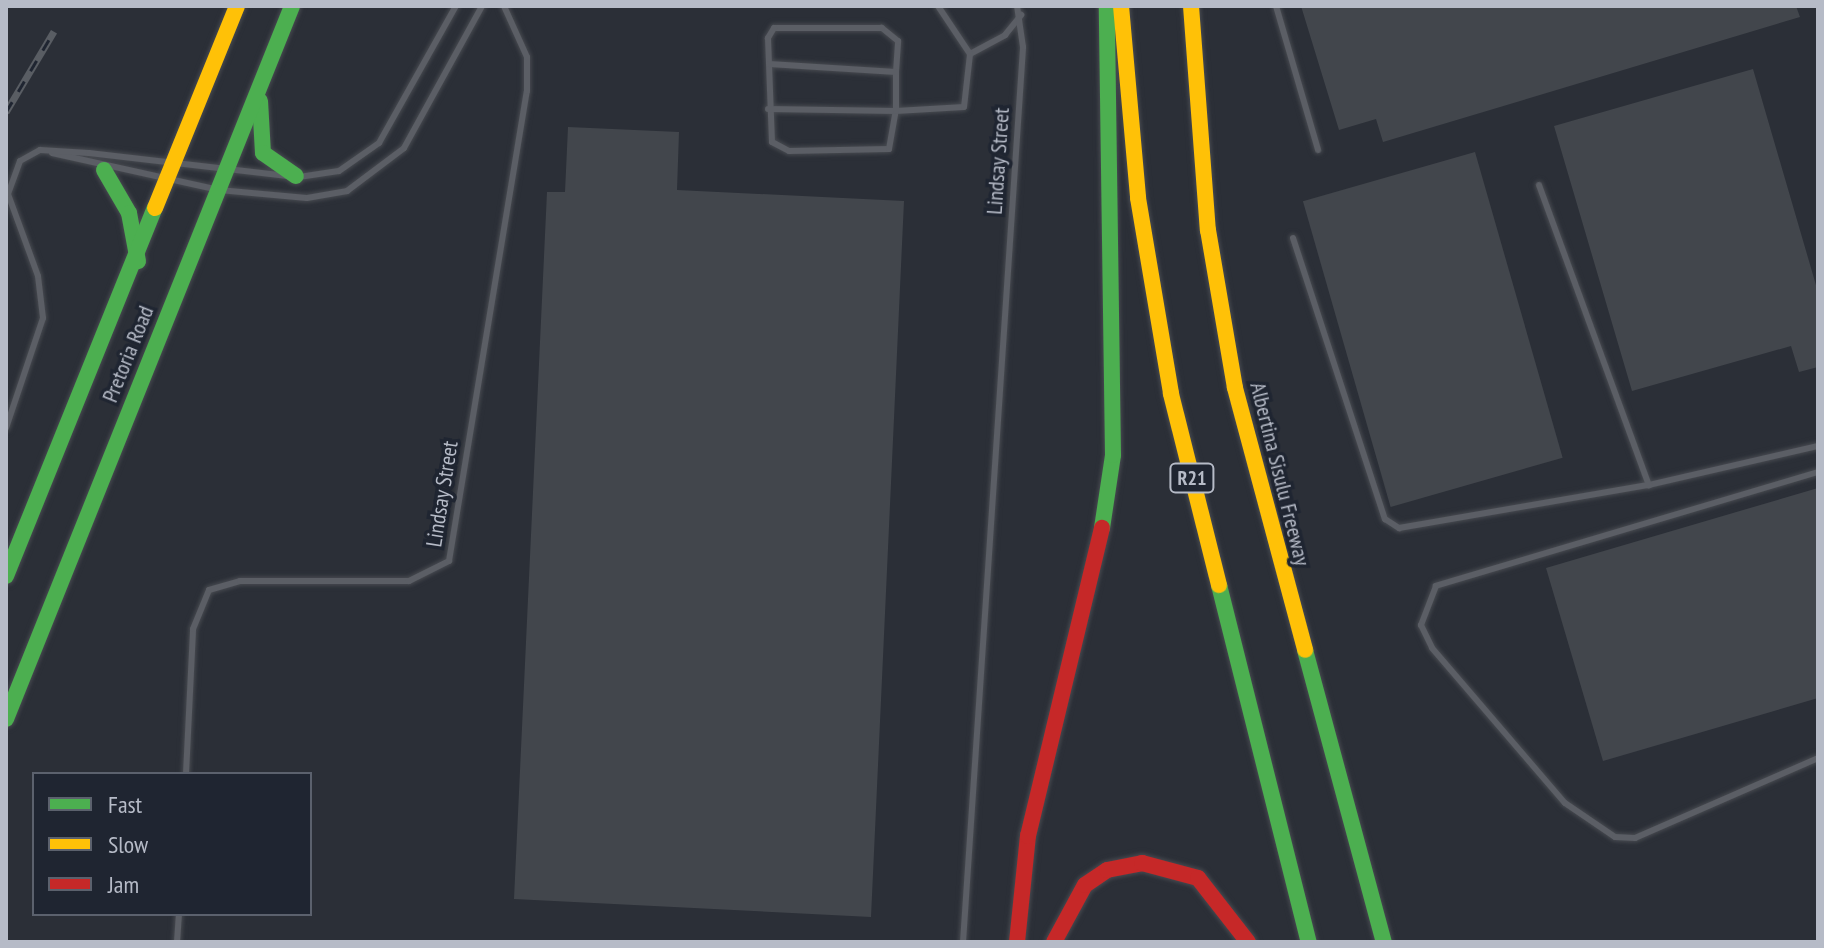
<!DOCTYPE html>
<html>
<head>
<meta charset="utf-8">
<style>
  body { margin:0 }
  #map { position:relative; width:1824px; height:948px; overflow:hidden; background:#2b2f37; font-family:"PT Sans Narrow",sans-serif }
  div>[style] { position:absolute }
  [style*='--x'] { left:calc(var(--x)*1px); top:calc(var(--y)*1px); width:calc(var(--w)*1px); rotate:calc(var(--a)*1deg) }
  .building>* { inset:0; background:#42464c; transform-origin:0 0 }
  .roads { filter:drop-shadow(0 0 2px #474a50) drop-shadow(0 0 2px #474a50) }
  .lane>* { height:6px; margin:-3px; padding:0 3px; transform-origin:3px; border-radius:3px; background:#5b5e65 }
  .fast>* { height:16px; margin:-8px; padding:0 8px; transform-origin:8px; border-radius:8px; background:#4caf50 }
  .slow>* { height:16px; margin:-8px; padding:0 8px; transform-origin:8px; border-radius:8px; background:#ffc107 }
  .jam>* { height:16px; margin:-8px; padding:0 8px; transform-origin:8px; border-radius:8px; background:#c62828 }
  .rail>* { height:7px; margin-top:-3.5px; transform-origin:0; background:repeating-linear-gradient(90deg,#1f2531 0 12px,#595d63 0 24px); box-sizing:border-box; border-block:2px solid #595d63 }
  span { translate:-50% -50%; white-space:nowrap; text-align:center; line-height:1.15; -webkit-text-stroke:7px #1f2531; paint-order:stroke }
  .shield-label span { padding:2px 6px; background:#1f2531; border:2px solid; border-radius:6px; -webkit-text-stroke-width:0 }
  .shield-label { font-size:20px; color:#b6bbc7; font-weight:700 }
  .street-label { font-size:22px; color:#b6bbc7 }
  .frame { position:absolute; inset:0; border:8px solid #b6bbc7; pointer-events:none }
  .legend { position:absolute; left:32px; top:772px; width:280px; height:144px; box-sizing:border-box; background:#1f2531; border:2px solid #5b616d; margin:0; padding:10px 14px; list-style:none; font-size:24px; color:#b6bbc7 }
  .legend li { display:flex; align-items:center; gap:16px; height:40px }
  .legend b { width:40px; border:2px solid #5b616d }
</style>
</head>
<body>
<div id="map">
  <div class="building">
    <i style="clip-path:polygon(1301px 6px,1796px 6px,1800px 17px,1383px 142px,1376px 119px,1339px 130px)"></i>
    <i style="clip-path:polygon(1753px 69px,1818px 292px,1818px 367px,1799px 372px,1791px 346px,1632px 391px,1554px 126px)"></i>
    <i style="clip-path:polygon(568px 127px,679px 132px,677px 190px,904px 201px,871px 917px,514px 899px,547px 192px,565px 192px)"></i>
    <i style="left:1475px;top:152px;width:318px;height:179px;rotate:74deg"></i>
    <i style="clip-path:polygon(1818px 488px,1818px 698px,1603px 761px,1546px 568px)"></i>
  </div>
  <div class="roads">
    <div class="lane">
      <i style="--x:938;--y:6;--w:58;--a:56.3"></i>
      <i style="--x:970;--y:54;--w:40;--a:-28"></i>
      <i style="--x:1005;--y:35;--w:26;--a:-51"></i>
      <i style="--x:1276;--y:6;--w:150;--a:73.7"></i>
      <i style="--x:896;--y:72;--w:31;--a:-86"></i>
      <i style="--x:898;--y:41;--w:21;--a:-141"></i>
      <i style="--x:882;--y:28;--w:108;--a:180"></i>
      <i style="--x:774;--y:28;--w:12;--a:121"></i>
      <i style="--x:768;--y:38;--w:104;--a:87.8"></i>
      <i style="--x:772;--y:142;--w:19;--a:28"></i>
      <i style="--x:789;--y:151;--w:100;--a:-1.1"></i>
      <i style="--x:889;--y:149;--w:39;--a:-80"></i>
      <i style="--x:896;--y:111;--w:68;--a:-3.4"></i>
      <i style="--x:964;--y:107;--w:53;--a:-83.5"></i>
      <i style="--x:768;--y:109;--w:128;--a:0.9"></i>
      <i style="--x:896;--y:111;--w:39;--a:-90"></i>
      <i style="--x:896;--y:72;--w:127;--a:-176.4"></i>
      <i style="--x:52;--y:153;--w:171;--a:12.5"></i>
      <i style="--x:219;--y:190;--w:88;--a:5.2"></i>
      <i style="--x:307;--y:198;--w:41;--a:-9.9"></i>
      <i style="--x:347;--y:191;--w:71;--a:-37"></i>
      <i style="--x:404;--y:148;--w:162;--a:-61.2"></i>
      <i style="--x:299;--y:177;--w:40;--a:-8.5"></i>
      <i style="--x:339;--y:171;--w:49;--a:-35"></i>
      <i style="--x:379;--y:143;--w:157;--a:-60.7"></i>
      <i style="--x:1539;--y:185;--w:320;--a:69.9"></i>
      <i style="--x:1649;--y:485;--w:173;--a:-13"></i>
      <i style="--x:1293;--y:238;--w:296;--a:71.9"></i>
      <i style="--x:1385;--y:519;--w:17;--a:33"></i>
      <i style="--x:1399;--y:528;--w:254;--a:-9.8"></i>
      <i style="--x:6;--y:428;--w:116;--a:-71.4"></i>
      <i style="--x:43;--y:318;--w:42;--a:-96.8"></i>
      <i style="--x:38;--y:276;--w:87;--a:-110.1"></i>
      <i style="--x:8;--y:194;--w:35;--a:-70"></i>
      <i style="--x:20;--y:161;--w:23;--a:-29"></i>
      <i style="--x:40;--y:150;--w:49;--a:3.5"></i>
      <i style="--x:89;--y:153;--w:200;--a:6.6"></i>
      <i style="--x:1818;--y:472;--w:399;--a:163.4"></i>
      <i style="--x:1436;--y:586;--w:42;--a:111"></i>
      <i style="--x:1421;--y:625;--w:25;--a:64"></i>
      <i style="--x:1432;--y:648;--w:204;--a:49.4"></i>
      <i style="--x:1565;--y:803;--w:60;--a:34.2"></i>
      <i style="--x:1615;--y:837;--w:20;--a:3"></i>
      <i style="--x:1635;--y:838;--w:200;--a:-23.6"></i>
      <i style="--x:186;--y:774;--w:145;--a:-87.2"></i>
      <i style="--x:193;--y:629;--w:42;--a:-67.7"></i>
      <i style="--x:209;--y:590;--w:32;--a:-16"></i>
      <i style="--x:240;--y:581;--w:169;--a:0"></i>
      <i style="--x:409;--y:581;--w:45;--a:-26.6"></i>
      <i style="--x:449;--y:561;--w:476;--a:-80.6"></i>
      <i style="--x:527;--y:91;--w:34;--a:-90"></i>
      <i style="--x:527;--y:57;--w:56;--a:-114.3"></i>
      <i style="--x:177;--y:942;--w:28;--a:-86"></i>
      <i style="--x:963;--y:942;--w:897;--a:-86.16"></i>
      <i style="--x:1023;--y:47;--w:41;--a:-98.3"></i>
    </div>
    <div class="fast">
      <i style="--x:260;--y:101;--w:52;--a:86.7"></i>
      <i style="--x:263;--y:153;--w:40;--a:34.9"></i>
      <i style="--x:104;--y:170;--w:50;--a:59.8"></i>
      <i style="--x:129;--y:213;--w:49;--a:79.4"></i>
      <i style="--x:1102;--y:528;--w:74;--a:-81.4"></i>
      <i style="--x:1113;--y:455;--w:449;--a:-90.8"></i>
      <i style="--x:6;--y:576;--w:397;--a:-68"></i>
      <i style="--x:1219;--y:585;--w:368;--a:75.9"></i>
      <i style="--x:1305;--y:650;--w:302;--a:74.9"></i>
      <i style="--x:6;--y:719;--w:768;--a:-68.14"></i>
    </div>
    <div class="slow">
      <i style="--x:1121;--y:6;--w:193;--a:84.9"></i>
      <i style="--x:1138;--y:198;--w:199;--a:80.4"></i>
      <i style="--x:1171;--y:394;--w:197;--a:75.9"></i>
      <i style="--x:1191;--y:6;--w:225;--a:85.7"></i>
      <i style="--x:1208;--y:230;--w:160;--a:80.3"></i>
      <i style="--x:1235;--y:388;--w:271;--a:75"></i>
      <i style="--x:155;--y:208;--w:218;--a:-67.9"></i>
    </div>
    <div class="jam">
      <i style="--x:1017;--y:942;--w:107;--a:-84.1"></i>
      <i style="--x:1028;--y:836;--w:317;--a:-76.5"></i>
      <i style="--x:1054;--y:942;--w:65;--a:-61.5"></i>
      <i style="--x:1085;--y:885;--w:27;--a:-34"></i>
      <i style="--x:1107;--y:870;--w:36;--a:-11"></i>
      <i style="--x:1142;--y:863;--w:58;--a:15"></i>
      <i style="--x:1198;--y:878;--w:81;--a:52"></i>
    </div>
  </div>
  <div class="rail">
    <i style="--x:6;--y:112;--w:94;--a:-59.3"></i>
  </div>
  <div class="shield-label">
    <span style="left:1192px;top:478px">R21</span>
  </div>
  <div class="street-label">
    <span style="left:998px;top:161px;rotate:-86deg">Lindsay Street</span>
    <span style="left:128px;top:354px;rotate:-68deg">Pretoria Road</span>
    <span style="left:1280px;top:474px;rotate:76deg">Albertina Sisulu Freeway</span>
    <span style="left:442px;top:494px;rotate:-81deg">Lindsay Street</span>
  </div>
  <div class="frame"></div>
  <ul class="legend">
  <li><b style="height:10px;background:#4caf50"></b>Fast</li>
  <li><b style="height:10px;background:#ffc107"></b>Slow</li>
  <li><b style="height:10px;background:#c62828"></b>Jam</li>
  </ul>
</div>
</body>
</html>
